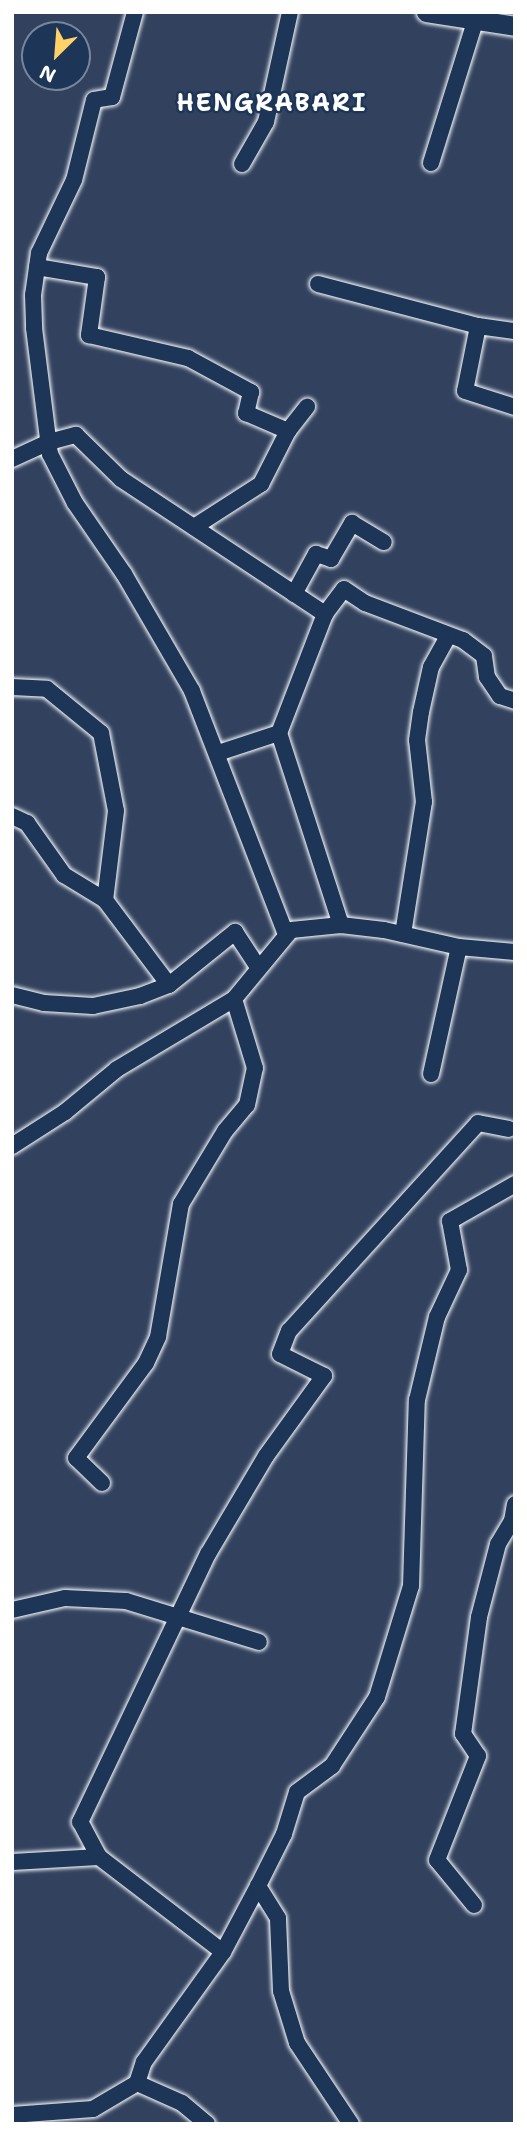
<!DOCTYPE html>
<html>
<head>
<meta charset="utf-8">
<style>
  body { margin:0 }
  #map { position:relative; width:527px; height:2136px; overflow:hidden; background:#31415e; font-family:"Shantell Sans",sans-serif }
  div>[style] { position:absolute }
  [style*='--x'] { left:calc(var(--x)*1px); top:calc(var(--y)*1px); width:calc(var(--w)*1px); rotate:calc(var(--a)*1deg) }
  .roads { filter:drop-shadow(0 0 2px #fff) drop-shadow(0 0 2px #fff) }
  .minor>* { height:16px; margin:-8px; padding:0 8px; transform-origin:8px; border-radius:8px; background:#1d3557 }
  .major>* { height:19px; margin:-9.5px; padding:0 9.5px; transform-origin:9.5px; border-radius:9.5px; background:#1d3557 }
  span { translate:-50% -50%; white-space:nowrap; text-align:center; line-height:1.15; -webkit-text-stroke:5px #1d3557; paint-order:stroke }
  .district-label { font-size:24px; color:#fff; font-weight:700; letter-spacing:2px }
  .frame { position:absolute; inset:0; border:14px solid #fff; pointer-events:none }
  .north { position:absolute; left:21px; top:21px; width:70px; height:70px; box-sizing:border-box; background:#1d3557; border:2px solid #77869a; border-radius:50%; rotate:205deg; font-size:19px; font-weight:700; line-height:28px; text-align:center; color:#fff }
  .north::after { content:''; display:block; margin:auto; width:24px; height:32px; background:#ffd166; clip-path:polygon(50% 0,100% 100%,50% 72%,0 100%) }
</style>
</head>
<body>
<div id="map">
  <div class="roads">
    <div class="minor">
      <i style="--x:135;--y:12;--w:88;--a:105.1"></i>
      <i style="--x:112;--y:97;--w:18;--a:171"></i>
      <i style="--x:94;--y:100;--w:82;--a:104"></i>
      <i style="--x:74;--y:180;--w:81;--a:115.6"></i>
      <i style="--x:39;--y:253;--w:42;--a:98.1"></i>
      <i style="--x:33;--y:295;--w:33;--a:88"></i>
      <i style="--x:34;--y:328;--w:127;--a:82.8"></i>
      <i style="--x:50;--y:454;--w:55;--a:63"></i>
      <i style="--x:75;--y:503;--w:86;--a:55.4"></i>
      <i style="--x:124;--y:574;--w:135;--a:59.8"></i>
      <i style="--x:192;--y:691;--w:261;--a:68.9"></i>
      <i style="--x:431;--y:163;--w:148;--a:-72.7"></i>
      <i style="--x:242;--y:164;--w:48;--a:-60.3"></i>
      <i style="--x:266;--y:122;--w:113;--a:-77.7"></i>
      <i style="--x:37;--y:267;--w:61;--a:9.5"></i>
      <i style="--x:97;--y:277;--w:59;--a:97.9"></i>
      <i style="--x:89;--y:335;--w:102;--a:13.1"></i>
      <i style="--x:188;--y:358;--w:72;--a:28.4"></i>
      <i style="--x:251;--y:392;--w:22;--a:103"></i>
      <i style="--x:246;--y:413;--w:46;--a:23.2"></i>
      <i style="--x:288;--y:431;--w:31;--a:-52"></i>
      <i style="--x:318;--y:284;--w:165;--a:14.7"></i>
      <i style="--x:478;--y:326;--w:37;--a:8"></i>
      <i style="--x:478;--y:326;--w:66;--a:101.3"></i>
      <i style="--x:465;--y:391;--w:52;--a:17.7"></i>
      <i style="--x:12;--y:459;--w:41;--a:-24.7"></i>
      <i style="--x:49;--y:442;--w:28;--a:-15"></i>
      <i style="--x:76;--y:435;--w:63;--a:44.4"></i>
      <i style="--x:121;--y:479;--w:245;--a:33.5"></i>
      <i style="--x:325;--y:614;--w:128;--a:111.1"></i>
      <i style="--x:279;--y:733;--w:202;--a:72.1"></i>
      <i style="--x:194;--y:527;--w:80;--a:-32.7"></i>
      <i style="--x:261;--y:484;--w:59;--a:-63"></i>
      <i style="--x:294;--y:594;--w:46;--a:-61.2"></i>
      <i style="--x:316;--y:554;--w:16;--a:18"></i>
      <i style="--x:331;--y:559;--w:42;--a:-59.7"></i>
      <i style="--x:352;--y:523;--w:37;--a:31"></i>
      <i style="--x:325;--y:614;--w:31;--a:-53"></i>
      <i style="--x:344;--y:589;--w:25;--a:34"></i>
      <i style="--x:365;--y:603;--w:105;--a:20.7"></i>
      <i style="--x:463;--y:640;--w:26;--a:37"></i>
      <i style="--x:484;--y:656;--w:21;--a:82"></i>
      <i style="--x:487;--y:677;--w:23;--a:56"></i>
      <i style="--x:500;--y:696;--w:16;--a:18"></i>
      <i style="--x:12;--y:687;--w:35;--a:3"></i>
      <i style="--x:47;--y:689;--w:70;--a:39.2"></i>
      <i style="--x:101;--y:733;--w:79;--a:79.1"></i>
      <i style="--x:116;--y:811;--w:90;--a:97"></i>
      <i style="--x:218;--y:753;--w:64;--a:-18.2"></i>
      <i style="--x:12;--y:816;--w:17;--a:25"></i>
      <i style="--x:27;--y:823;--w:64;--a:54.6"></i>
      <i style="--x:64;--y:875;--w:48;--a:31.4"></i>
      <i style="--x:105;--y:900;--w:106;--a:53"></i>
      <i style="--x:403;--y:934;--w:134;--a:-81"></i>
      <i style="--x:424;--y:802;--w:62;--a:-96.4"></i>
      <i style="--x:417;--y:740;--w:28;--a:-82"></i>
      <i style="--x:421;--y:712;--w:46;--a:-77.5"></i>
      <i style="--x:431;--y:667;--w:35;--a:-61"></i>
      <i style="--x:12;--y:995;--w:33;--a:14"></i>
      <i style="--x:44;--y:1003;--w:49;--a:3.5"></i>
      <i style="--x:93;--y:1006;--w:48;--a:-12"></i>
      <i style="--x:140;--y:996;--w:31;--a:-21"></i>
      <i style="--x:169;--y:985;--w:85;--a:-38.8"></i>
      <i style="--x:235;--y:932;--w:42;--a:56.7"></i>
      <i style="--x:431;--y:1074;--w:130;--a:-77.6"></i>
      <i style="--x:12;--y:1146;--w:63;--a:-32.7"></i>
      <i style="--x:65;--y:1112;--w:67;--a:-39.6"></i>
      <i style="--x:117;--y:1069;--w:136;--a:-30.9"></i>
      <i style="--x:234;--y:999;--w:89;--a:-50.4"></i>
      <i style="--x:291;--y:930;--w:50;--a:-5.7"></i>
      <i style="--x:341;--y:925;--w:43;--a:6.6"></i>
      <i style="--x:384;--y:930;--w:77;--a:12.8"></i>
      <i style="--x:459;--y:947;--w:56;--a:5.1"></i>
      <i style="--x:102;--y:1483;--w:36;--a:-136"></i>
      <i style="--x:76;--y:1458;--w:118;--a:-53.6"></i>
      <i style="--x:146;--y:1363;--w:29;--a:-65"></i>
      <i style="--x:158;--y:1337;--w:135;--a:-80.2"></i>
      <i style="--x:181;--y:1204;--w:85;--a:-58.9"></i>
      <i style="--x:225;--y:1131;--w:34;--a:-50"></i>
      <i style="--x:247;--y:1105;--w:38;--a:-78"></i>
      <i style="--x:255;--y:1068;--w:72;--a:-106.9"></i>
      <i style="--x:12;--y:1610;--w:54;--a:-12.8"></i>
      <i style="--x:65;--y:1598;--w:61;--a:2.8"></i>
      <i style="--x:126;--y:1601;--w:139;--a:17.1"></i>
      <i style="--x:12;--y:1862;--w:87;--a:-3.3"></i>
      <i style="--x:258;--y:1886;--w:75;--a:117.9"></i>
      <i style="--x:223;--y:1952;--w:156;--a:-142.5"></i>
      <i style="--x:99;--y:1857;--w:40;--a:-118"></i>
      <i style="--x:80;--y:1822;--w:297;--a:-64.5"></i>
      <i style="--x:208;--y:1554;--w:114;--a:-59.4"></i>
      <i style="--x:266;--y:1456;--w:99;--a:-54.1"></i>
      <i style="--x:324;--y:1376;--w:49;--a:-153.4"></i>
      <i style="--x:280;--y:1354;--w:25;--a:-69"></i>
      <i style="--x:289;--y:1331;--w:281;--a:-47.7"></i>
      <i style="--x:478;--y:1123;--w:31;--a:11"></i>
      <i style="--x:474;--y:1905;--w:58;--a:-129.4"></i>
      <i style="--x:437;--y:1860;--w:112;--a:-68.5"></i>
      <i style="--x:478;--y:1756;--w:27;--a:-124"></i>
      <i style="--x:463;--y:1734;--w:118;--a:-82.2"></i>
      <i style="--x:479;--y:1617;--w:75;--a:-75.4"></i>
      <i style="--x:498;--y:1544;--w:27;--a:-59"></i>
      <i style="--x:512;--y:1521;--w:17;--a:-80"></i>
      <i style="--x:137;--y:2083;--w:49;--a:24"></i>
      <i style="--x:182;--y:2103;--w:33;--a:40"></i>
      <i style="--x:12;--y:2115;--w:81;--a:-4.2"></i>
      <i style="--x:93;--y:2109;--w:51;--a:-30.6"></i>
      <i style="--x:137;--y:2083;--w:22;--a:-72"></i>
      <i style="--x:144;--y:2062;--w:135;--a:-54.3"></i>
      <i style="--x:351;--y:2124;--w:97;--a:-123.7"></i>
      <i style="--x:297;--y:2043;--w:54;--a:-107.1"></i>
      <i style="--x:281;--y:1991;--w:73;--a:-92.4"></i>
      <i style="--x:278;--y:1918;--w:38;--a:-122"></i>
      <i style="--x:258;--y:1886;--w:58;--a:-63.4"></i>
      <i style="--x:284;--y:1834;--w:44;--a:-72.8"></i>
      <i style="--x:297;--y:1792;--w:44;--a:-36.6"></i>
      <i style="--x:332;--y:1766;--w:82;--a:-56.9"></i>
      <i style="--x:377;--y:1697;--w:116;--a:-73"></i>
      <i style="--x:411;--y:1586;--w:186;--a:-88.2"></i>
      <i style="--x:417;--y:1400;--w:85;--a:-76.5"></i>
      <i style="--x:437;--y:1317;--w:52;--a:-64.9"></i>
      <i style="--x:459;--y:1270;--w:50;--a:-100.4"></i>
      <i style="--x:450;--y:1221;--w:75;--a:-29.6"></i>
    </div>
    <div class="major">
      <i style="--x:426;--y:12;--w:90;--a:8.9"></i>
    </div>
  </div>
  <div class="district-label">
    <span style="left:272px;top:104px">HENGRABARI</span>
  </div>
  <div class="frame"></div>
  <div class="north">N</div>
</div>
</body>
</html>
